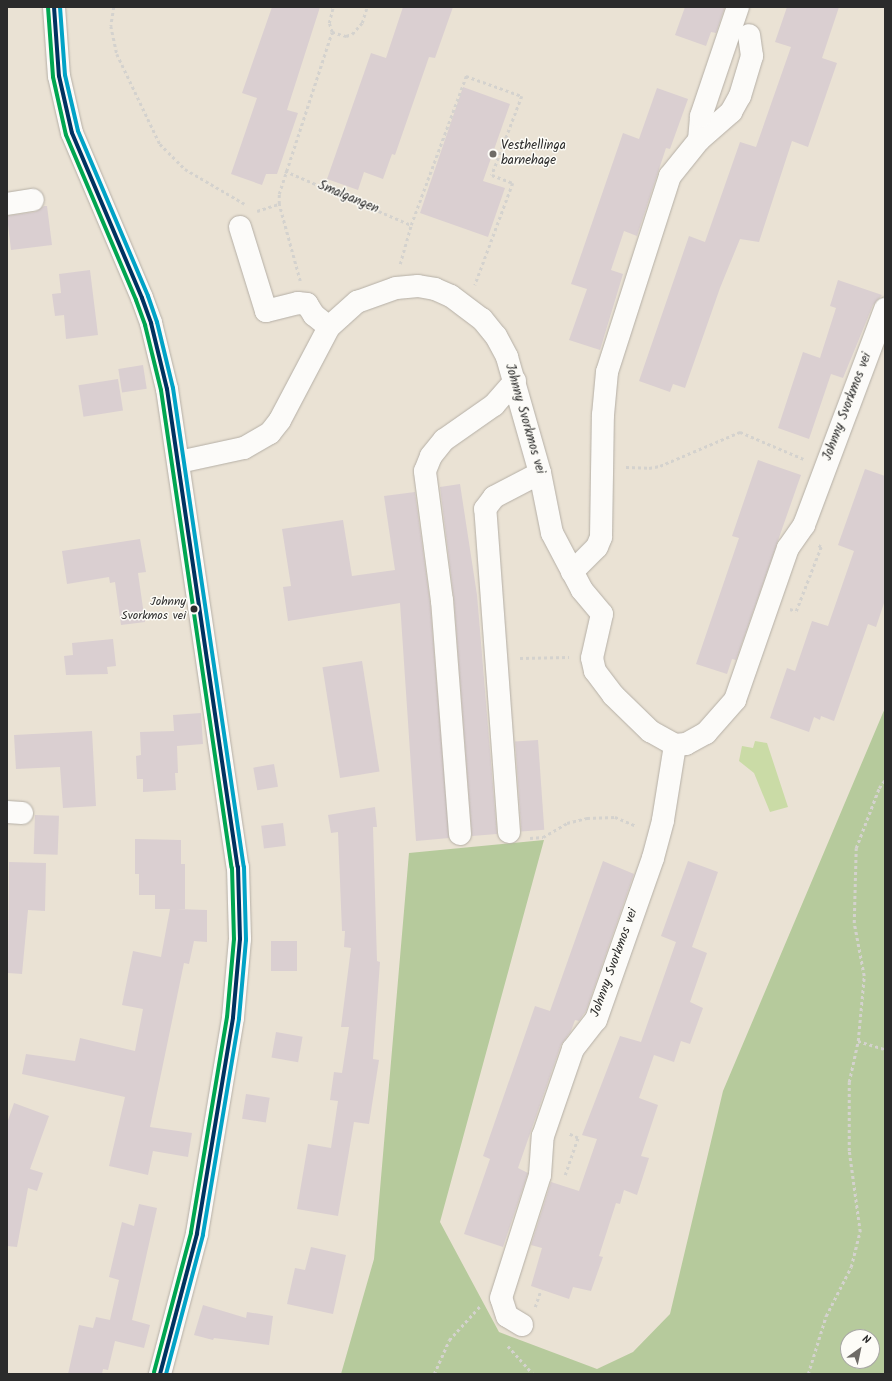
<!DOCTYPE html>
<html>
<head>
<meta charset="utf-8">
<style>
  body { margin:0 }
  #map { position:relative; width:892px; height:1381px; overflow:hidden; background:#eae2d4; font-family:Kalam,sans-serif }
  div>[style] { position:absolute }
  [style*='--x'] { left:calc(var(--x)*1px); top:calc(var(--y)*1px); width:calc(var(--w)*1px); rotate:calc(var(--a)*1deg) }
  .green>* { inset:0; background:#cadba6 }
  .forest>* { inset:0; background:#b6ca9c }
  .building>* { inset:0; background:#dacfd1; transform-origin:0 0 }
  .path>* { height:2.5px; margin-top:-1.25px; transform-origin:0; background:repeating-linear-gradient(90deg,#d4d2ce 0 3px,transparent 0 6px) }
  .roads { filter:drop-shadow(0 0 1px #b5afa6) drop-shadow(0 0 1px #b5afa6) }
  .minor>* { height:22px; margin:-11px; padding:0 11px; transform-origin:11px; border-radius:11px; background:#fcfbf9 }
  .bus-1>* { height:4px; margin:-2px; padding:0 2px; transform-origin:2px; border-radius:2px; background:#003260 }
  .bus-2>* { height:4px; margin:-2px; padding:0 2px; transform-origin:2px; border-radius:2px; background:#00a651 }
  .bus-3>* { height:4px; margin:-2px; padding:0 2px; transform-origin:2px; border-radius:2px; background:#02a3c6 }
  .dots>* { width:11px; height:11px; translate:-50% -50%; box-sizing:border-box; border:2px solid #fdfcf7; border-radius:50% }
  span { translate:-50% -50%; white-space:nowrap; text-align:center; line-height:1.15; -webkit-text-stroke:3px #fdfcf7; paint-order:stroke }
  .bus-label { font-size:12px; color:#2b2b2b }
  .right { translate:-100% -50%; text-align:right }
  .poi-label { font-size:13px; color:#2b2b2b }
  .left { translate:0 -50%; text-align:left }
  .street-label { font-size:13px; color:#2b2b2b }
  .frame { position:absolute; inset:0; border:8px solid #2b2b2b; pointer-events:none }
  .north { position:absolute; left:840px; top:1329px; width:40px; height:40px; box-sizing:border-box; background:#fdfcf7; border:1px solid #a9a8a5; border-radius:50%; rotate:33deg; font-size:11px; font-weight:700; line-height:16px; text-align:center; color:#2b2b2b }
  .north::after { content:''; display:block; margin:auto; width:14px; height:18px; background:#6e6b66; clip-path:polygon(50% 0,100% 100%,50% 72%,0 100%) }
</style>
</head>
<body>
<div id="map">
  <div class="green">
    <i style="clip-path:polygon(755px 741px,767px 743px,788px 807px,770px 812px,754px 773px,739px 761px,742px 746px,753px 748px)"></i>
  </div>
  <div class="forest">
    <i style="clip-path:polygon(evenodd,885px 708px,885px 1374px,341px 1374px,374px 1259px,409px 853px,544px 840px,440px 1222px,499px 1332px,597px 1369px,633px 1352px,670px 1314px,723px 1091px,885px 708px,848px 1337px,872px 1337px,872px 1361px,848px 1361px,848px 1337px)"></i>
  </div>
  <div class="building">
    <i style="clip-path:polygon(272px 7px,320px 7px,287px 110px,298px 113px,277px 174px,266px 174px,262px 185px,231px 174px,257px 98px,242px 93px)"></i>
    <i style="clip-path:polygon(403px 7px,453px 7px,435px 58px,429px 57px,395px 155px,392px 154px,383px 179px,364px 172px,358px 190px,327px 179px,371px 53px,386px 58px)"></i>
    <i style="clip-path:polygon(685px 7px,725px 7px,716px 33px,711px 32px,706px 46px,675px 35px)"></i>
    <i style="clip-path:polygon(787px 7px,839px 7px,822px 58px,837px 63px,808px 147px,792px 141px,759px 242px,740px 239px,720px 288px,685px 388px,673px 384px,670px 392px,639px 381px,689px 236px,705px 242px,740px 142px,756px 147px,791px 47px,775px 42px)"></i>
    <i style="clip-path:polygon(463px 87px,510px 104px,483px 181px,505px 188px,488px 237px,420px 213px)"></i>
    <i style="clip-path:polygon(657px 88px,688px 99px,670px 149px,666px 148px,637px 236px,624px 231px,611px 270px,623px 274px,600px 350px,569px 340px,587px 289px,571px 284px,623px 133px,639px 139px)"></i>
    <i style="clip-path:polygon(44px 206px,47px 206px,52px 245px,11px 250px,7px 216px,35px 212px)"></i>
    <i style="clip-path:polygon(90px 270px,98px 335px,66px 339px,64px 315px,55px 316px,52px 294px,61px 293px,59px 274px)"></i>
    <i style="clip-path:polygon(838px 280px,882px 295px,873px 305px,843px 378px,831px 374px,809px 439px,778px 428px,803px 352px,820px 358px,836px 308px,830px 306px)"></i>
    <i style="left:143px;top:365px;width:24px;height:25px;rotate:81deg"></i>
    <i style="left:118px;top:379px;width:32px;height:40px;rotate:81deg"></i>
    <i style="clip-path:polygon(758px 460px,801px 475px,736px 660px,732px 659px,727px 674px,696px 664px,739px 538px,732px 536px)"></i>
    <i style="clip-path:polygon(865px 469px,885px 476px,885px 600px,876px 627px,868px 624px,834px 721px,821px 716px,820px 720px,814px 717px,809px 732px,770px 718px,787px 668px,795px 671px,812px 621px,828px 626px,854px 551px,838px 545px)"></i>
    <i style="clip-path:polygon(460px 484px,477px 595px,497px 834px,472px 836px,454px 600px,440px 487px)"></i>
    <i style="clip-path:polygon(415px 492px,430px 602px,449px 838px,416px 841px,400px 603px,288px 621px,283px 587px,291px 586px,282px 529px,343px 520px,352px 576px,395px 570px,384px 496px)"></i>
    <i style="clip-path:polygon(140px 539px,146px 572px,138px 573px,145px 622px,121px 625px,115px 582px,110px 583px,109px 577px,67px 584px,62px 551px)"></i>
    <i style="clip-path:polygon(113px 639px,116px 666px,107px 667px,108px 674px,66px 675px,64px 656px,73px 655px,72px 643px)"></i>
    <i style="left:362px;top:661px;width:112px;height:40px;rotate:81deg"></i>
    <i style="clip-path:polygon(201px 713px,203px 744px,177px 746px,178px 773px,175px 773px,176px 790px,143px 792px,143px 779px,137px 779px,136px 756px,141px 755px,140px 732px,174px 731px,173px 715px)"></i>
    <i style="clip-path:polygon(92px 731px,96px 806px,63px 808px,60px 767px,16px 769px,14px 735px)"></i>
    <i style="left:538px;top:740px;width:90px;height:23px;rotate:86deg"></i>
    <i style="left:274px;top:764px;width:23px;height:21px;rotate:80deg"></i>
    <i style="clip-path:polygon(375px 807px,377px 827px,373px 827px,377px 961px,380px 962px,373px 1059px,379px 1060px,369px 1124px,354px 1122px,338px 1216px,297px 1209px,308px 1144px,331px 1148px,338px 1101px,330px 1100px,334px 1072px,342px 1073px,349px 1027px,341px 1027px,351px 948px,344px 947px,345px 931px,342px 931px,338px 832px,331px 833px,328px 815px)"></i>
    <i style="left:35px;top:815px;width:24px;height:39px;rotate:2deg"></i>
    <i style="left:283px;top:823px;width:23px;height:22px;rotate:83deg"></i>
    <i style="clip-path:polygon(135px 839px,181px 840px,181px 864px,185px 864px,185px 909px,176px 909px,207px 910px,207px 942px,194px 941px,189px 964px,184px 963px,150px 1127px,192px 1133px,188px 1157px,153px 1151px,148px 1175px,109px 1166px,125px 1097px,22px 1074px,26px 1054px,75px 1061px,80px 1038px,135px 1051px,143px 1009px,122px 1005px,133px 951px,161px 957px,170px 909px,155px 909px,155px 895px,139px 895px,139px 874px,135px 874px)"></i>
    <i style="clip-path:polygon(603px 861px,634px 874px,586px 1011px,579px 1021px,575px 1020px,571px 1031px,561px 1045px,518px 1168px,528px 1173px,503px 1247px,464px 1234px,490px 1159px,483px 1156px,535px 1006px,550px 1011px)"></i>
    <i style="clip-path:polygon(688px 861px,718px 872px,692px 947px,707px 953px,690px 1002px,703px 1008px,690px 1044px,681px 1041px,674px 1062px,654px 1055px,639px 1098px,658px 1105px,641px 1156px,649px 1158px,637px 1195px,624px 1190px,620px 1204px,616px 1203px,599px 1256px,603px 1257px,591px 1291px,573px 1287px,569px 1299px,531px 1286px,542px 1248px,531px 1245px,551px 1182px,579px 1191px,597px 1139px,582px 1135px,620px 1036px,641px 1042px,676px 942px,661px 936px)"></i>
    <i style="clip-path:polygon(9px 862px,46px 863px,45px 911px,28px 910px,22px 974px,8px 973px)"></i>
    <i style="left:271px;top:941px;width:26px;height:30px"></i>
    <i style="left:276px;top:1032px;width:27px;height:26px;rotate:10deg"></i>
    <i style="left:246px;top:1094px;width:24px;height:25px;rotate:9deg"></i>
    <i style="clip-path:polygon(14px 1103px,49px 1116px,30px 1169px,43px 1173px,37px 1191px,28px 1188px,17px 1247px,7px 1246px,7px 1123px)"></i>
    <i style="clip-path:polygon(139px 1204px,157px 1208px,132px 1320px,150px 1325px,144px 1348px,115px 1341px,108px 1370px,103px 1369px,102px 1374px,68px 1374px,79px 1325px,93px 1328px,96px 1317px,110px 1320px,119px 1280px,109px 1277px,122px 1222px,134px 1226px)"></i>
    <i style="clip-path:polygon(311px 1247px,346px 1255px,333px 1314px,287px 1304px,295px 1268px,305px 1270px)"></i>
    <i style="clip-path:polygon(203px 1305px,246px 1318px,247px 1312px,273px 1316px,269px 1345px,214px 1338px,213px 1340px,194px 1335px)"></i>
  </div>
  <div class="path">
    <i style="--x:114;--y:7;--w:19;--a:99"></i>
    <i style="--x:111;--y:26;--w:29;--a:78"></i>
    <i style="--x:117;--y:54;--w:100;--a:64.5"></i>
    <i style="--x:160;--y:144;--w:35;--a:45"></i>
    <i style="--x:185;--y:169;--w:69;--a:30.3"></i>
    <i style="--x:332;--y:32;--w:15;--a:16"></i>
    <i style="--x:346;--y:36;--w:6;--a:-18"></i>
    <i style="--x:352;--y:34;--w:15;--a:-48"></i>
    <i style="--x:362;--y:23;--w:17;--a:-73"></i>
    <i style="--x:285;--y:171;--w:137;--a:23.2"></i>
    <i style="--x:257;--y:211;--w:23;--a:-18"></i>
    <i style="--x:400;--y:264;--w:41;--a:-74.2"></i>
    <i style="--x:411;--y:225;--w:159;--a:-69.7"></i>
    <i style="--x:466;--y:76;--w:59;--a:19.7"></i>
    <i style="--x:522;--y:96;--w:85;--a:110.8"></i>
    <i style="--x:492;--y:175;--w:22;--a:21"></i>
    <i style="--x:513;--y:183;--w:109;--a:110.4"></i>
    <i style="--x:300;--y:281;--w:80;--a:-105.3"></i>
    <i style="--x:279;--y:204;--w:10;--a:-90"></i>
    <i style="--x:279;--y:194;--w:170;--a:-71.9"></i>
    <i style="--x:332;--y:32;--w:9;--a:-108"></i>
    <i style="--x:329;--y:23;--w:16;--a:-76"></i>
    <i style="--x:626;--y:467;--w:23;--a:2"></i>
    <i style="--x:649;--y:468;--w:11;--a:-10"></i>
    <i style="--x:660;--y:466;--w:87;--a:-23"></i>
    <i style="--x:740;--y:432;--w:69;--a:22.9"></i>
    <i style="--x:790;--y:609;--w:6;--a:18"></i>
    <i style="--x:796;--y:611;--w:69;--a:-68.7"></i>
    <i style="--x:821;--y:547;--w:4;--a:-153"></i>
    <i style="--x:520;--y:658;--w:49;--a:-1.2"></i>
    <i style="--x:530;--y:838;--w:13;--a:-4"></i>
    <i style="--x:543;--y:837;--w:28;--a:-30"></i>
    <i style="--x:567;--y:823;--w:21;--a:-14"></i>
    <i style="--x:587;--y:818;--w:28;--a:-2"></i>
    <i style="--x:615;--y:817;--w:23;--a:23"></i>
    <i style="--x:858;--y:1041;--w:28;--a:17"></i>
    <i style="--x:565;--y:1175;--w:39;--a:-71"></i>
    <i style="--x:578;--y:1138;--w:10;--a:-156"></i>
    <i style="--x:535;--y:1307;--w:18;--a:-71"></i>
    <i style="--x:508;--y:1346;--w:38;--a:48"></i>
    <i style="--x:434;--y:1374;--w:37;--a:-66"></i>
    <i style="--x:449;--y:1340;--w:46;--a:-47.6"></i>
    <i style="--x:808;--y:1374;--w:61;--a:-72.8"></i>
    <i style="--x:826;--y:1316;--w:55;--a:-63"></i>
    <i style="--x:851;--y:1267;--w:36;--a:-76"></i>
    <i style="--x:860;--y:1232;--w:82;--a:-97.7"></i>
    <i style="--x:849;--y:1151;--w:69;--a:-90"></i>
    <i style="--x:849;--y:1082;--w:42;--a:-77.6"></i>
    <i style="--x:858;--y:1041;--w:65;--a:-84.7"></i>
    <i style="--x:864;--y:976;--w:54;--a:-100.7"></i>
    <i style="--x:854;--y:923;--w:75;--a:-88.5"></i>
    <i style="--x:856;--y:848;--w:64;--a:-69"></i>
    <i style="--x:879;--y:788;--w:10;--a:-53"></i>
  </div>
  <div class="roads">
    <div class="minor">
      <i style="--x:54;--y:7;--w:69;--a:85.9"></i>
      <i style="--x:59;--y:76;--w:58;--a:77.2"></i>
      <i style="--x:72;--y:133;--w:179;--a:67"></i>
      <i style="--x:142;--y:298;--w:27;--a:70"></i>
      <i style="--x:151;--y:323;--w:68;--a:76.4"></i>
      <i style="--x:167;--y:389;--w:483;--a:81.6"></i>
      <i style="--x:238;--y:867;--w:72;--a:88.4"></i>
      <i style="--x:240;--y:939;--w:79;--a:95.1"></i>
      <i style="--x:233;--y:1018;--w:219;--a:99.5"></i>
      <i style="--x:197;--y:1234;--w:145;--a:104.8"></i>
      <i style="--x:699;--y:140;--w:43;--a:-41.2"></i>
      <i style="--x:731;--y:112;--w:18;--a:-61"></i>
      <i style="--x:740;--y:96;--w:42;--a:-73.3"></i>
      <i style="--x:752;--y:56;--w:21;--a:-98"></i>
      <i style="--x:7;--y:204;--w:26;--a:-9"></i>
      <i style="--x:240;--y:227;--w:88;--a:72.8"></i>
      <i style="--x:266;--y:311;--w:33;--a:-14"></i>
      <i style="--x:298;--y:303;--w:9;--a:6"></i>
      <i style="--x:307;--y:304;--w:13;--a:58"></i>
      <i style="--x:314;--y:315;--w:19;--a:39"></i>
      <i style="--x:179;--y:462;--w:66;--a:-12.2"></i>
      <i style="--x:244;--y:448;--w:30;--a:-30"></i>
      <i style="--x:270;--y:433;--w:16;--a:-52"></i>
      <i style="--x:280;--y:420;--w:105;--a:-62.2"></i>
      <i style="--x:329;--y:327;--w:38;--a:-42"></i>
      <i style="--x:357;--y:302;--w:41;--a:-19.7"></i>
      <i style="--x:396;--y:288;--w:22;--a:-5"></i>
      <i style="--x:418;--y:286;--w:17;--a:10"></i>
      <i style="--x:435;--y:289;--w:17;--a:24"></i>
      <i style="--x:451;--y:296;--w:39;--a:37"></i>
      <i style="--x:482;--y:319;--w:22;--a:51"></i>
      <i style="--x:496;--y:336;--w:24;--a:62"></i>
      <i style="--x:507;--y:357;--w:121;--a:74.1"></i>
      <i style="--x:540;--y:473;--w:61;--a:78.7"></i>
      <i style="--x:552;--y:533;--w:64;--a:62.2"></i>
      <i style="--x:582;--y:590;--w:31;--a:50"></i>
      <i style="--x:602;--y:614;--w:45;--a:102.8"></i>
      <i style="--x:592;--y:658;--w:13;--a:77"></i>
      <i style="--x:595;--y:671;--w:30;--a:53"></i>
      <i style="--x:613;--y:695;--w:52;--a:44.2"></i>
      <i style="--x:650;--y:731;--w:29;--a:29"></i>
      <i style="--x:675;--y:745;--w:11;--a:-5"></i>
      <i style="--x:686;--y:744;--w:23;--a:-29"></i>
      <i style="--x:706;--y:733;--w:44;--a:-48.7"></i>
      <i style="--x:735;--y:700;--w:161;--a:-70.8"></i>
      <i style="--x:788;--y:548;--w:28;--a:-55"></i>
      <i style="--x:804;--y:525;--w:231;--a:-69.4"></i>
      <i style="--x:572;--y:572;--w:35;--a:-45"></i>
      <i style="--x:597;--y:547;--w:11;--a:-68"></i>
      <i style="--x:601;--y:537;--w:122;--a:-89.1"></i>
      <i style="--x:603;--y:415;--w:43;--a:-84.7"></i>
      <i style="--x:607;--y:372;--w:206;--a:-72.2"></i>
      <i style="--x:670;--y:176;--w:46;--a:-51.1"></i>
      <i style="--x:699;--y:140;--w:24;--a:-85"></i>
      <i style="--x:701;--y:116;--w:115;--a:-71.3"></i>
      <i style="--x:7;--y:812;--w:15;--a:4"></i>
      <i style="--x:509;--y:832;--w:324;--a:-94.2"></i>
      <i style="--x:485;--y:509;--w:15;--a:-53"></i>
      <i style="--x:494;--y:497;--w:52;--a:-27.6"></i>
      <i style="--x:460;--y:834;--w:234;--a:-94.4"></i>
      <i style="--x:442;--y:601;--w:131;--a:-97.5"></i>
      <i style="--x:425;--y:471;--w:16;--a:-68"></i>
      <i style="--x:431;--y:456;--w:21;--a:-51"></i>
      <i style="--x:444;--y:440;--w:61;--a:-35"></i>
      <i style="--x:494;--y:405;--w:32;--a:-49"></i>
      <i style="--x:522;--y:1325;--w:17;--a:-149"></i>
      <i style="--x:507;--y:1316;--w:19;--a:-108"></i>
      <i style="--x:501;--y:1298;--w:129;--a:-72.4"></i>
      <i style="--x:540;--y:1175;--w:39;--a:-86"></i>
      <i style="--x:543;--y:1136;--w:92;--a:-71"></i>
      <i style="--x:573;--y:1049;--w:37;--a:-52"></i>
      <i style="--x:596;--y:1020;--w:172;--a:-70.6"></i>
      <i style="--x:653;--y:858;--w:39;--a:-75"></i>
      <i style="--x:663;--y:820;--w:76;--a:-80.9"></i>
    </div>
  </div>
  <div class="bus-1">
    <i style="--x:54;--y:7;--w:69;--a:85.9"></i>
    <i style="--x:59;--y:76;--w:58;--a:77.2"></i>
    <i style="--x:72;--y:133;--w:179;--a:67"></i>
    <i style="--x:142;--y:298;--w:27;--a:70"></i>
    <i style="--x:151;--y:323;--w:68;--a:76.4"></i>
    <i style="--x:167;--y:389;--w:483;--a:81.6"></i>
    <i style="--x:238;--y:867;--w:72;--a:88.4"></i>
    <i style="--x:240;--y:939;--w:79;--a:95.1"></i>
    <i style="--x:233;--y:1018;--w:219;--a:99.5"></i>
    <i style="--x:197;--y:1234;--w:145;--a:104.8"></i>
  </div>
  <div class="bus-2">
    <i style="--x:48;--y:7;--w:70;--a:85.9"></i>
    <i style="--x:53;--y:77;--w:59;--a:77.4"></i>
    <i style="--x:66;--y:135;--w:179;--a:67"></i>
    <i style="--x:136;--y:300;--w:27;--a:70"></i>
    <i style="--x:145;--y:325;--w:67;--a:76.2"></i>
    <i style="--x:161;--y:390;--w:483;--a:81.6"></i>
    <i style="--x:232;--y:868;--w:71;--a:88.4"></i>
    <i style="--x:234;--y:939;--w:78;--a:95.1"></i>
    <i style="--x:227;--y:1017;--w:219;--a:99.5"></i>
    <i style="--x:191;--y:1233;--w:144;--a:104.9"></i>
  </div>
  <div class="bus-3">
    <i style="--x:60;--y:7;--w:68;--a:85.8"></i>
    <i style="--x:65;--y:75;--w:57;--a:76.9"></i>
    <i style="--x:78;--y:131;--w:179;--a:67"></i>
    <i style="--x:148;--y:296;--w:28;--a:71"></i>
    <i style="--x:157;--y:322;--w:68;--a:76.4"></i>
    <i style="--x:173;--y:388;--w:484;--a:81.6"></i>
    <i style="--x:244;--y:867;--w:73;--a:88.4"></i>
    <i style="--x:246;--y:940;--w:79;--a:95.1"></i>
    <i style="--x:239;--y:1019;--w:219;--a:99.5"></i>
    <i style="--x:203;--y:1235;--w:144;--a:104.9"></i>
  </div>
  <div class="dots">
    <i style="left:493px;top:154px;background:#6e6b66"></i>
    <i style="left:194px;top:609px;background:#2b2b2b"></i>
  </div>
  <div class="bus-label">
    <span class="right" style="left:186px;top:609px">Johnny<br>Svorkmos vei</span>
  </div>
  <div class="poi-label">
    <span class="left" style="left:501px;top:154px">Vesthellinga<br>barnehage</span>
  </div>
  <div class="street-label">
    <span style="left:348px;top:198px;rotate:23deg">Smalgangen</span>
    <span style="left:848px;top:407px;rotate:-69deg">Johnny Svorkmos vei</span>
    <span style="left:524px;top:419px;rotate:74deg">Johnny Svorkmos vei</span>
    <span style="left:615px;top:963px;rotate:-70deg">Johnny Svorkmos vei</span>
  </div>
  <div class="frame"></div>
  <div class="north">N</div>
</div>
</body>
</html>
